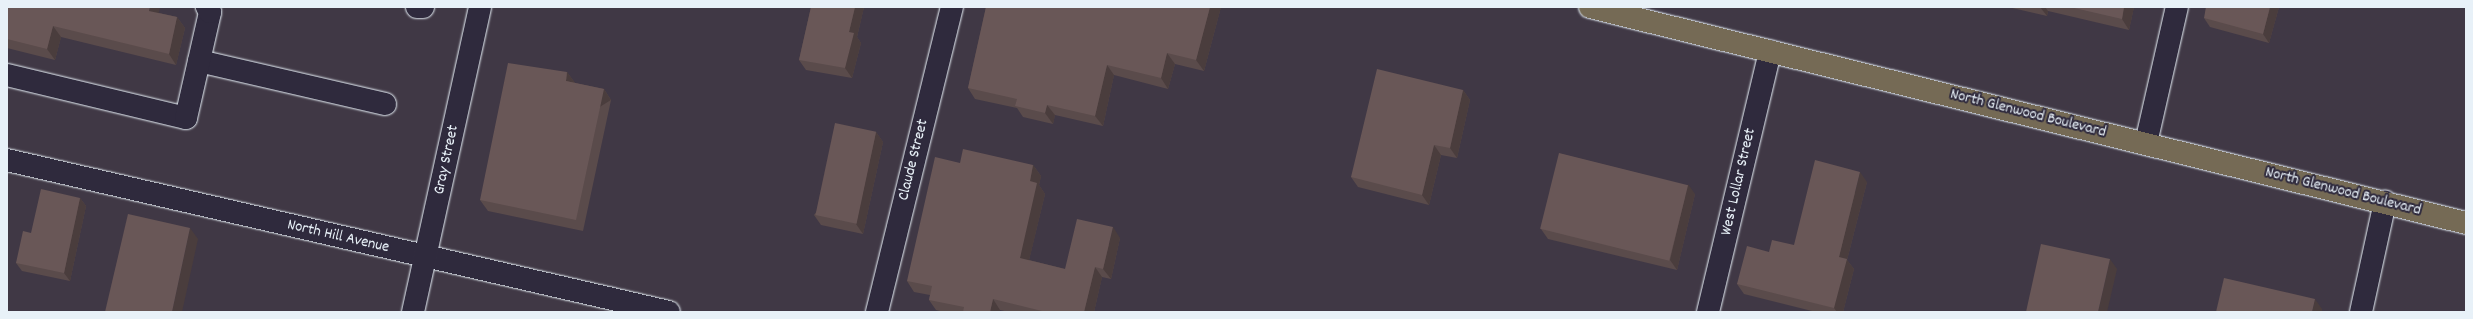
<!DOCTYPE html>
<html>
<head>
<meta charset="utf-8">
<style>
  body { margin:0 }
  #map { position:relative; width:2473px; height:319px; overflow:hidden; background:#403845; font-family:Dekko,sans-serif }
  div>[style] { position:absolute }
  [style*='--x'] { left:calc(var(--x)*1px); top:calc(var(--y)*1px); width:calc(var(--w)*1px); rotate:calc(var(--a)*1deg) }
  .roads { filter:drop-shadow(0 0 1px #e8f1f8) drop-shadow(0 0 1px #e8f1f8) }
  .minor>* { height:22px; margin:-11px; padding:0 11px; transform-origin:11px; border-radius:11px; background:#2f2a3d }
  .major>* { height:22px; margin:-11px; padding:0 11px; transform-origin:11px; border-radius:11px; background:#756a55 }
  .wall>* { inset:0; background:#5a4b4b }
  .shaded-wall>* { inset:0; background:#4a3d3d; transform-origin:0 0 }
  .building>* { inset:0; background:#695757; transform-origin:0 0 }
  span { translate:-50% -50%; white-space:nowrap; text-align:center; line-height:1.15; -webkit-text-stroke:4px #2f2a3d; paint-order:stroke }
  .street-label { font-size:16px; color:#e8f1f8 }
  .frame { position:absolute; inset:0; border:8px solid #e8f1f8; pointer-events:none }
</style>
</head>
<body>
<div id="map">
  <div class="roads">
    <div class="minor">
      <i style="--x:417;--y:7;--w:6;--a:0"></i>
      <i style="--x:199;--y:61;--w:191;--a:13"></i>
      <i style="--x:7;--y:75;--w:184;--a:13.5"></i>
      <i style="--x:186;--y:118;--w:109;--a:-77.2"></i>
      <i style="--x:210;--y:12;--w:6;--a:-121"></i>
      <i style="--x:2146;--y:143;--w:139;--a:-77.2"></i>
      <i style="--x:7;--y:160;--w:679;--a:12.93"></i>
      <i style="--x:413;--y:312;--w:312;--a:-77.6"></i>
      <i style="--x:877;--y:312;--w:314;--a:-76.2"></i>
      <i style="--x:1708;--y:312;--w:268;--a:-76.6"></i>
      <i style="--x:2361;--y:312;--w:113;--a:-77.7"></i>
    </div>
    <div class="major">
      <i style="--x:1590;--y:7;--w:902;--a:13.85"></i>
    </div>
  </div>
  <div class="wall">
    <i style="clip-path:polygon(7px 7px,159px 13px,177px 17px,185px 28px,176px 65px,61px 37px,55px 60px,7px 48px)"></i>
    <i style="clip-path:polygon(811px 7px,864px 7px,857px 37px,861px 43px,852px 78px,806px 70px,799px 60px)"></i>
    <i style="clip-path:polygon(986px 7px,1221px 7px,1204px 71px,1175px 64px,1168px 89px,1114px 75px,1103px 126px,1055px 115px,1053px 124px,1023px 117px,1017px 108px,975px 99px,968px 88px)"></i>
    <i style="clip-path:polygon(2008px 7px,2134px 7px,2129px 30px,2048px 11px,2047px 16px)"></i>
    <i style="clip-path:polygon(2279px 7px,2269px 43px,2210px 27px,2204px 18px)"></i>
    <i style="clip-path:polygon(567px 72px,575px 83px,604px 89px,611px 100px,583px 231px,488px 211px,480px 200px)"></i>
    <i style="clip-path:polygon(1463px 90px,1470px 100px,1457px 158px,1441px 155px,1429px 205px,1358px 187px,1351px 177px)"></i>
    <i style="clip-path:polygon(876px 132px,883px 142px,863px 234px,821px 225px,814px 215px)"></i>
    <i style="clip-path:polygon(1033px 165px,1041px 176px,1039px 185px,1045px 194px,1029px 260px,1065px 269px,1120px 238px,1111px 279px,1102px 277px,1094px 312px,1009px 312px,1000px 310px,1000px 312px,944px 312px,936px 310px,929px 300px,930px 295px,914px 292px,907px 281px)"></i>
    <i style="clip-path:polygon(1867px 182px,1847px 260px,1854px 269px,1843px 312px,1816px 312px,1744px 294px,1737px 284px,1769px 252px,1794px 245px)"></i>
    <i style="clip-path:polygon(1695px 194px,1677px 270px,1548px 239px,1541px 229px)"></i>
    <i style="clip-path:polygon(80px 198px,86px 206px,70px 281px,22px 271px,16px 263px,31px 233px)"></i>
  </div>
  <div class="shaded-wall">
    <i style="clip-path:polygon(150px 7px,160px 7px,157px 22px,149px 11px)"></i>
    <i style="clip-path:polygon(855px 7px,864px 7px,857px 37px,861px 43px,852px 78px,845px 68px,849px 32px)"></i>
    <i style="clip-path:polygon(1210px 7px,1221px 7px,1204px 71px,1196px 60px)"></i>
    <i style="clip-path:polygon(2040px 7px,2045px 7px,2048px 11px,2047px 16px)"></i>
    <i style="clip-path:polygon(2124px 7px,2134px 7px,2129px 30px,2122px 19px)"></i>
    <i style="clip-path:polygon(2270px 7px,2279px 7px,2269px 43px,2263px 34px)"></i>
    <i style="clip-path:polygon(177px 17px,185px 28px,176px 65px,169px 54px)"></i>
    <i style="clip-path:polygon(53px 26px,61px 37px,55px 60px,47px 49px)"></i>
    <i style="clip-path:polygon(1167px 53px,1175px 64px,1168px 89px,1161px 78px)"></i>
    <i style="clip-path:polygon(1107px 65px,1114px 75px,1103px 126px,1095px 116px)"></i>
    <i style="clip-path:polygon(567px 72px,575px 83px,566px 81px)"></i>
    <i style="left:604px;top:89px;width:13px;height:134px;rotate:58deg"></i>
    <i style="clip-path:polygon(1463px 90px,1470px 100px,1457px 158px,1450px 148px)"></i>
    <i style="clip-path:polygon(1047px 105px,1055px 115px,1053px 124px,1045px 113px)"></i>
    <i style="clip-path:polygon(876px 132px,883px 142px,863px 234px,856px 224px)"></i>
    <i style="clip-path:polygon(1434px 145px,1441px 155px,1429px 205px,1422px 195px)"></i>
    <i style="clip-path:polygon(1033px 165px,1041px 176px,1039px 185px,1045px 194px,1027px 269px,1020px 258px,1030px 181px)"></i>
    <i style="clip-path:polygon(1860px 172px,1867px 182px,1847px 260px,1854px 269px,1843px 312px,1837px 312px,1834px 308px,1839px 257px)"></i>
    <i style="clip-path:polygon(1688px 184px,1695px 194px,1677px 270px,1670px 260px)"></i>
    <i style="clip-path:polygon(80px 198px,86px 206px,70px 281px,64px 273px)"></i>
    <i style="clip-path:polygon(1113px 227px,1120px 238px,1111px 279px,1103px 269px)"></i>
    <i style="clip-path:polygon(190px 228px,198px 239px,182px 312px,172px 312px)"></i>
    <i style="clip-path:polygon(2110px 259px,2117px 269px,2107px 312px,2098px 312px)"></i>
    <i style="clip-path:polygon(1095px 267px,1102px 277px,1094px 312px,1084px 312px)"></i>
    <i style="clip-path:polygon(993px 299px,1000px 310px,1000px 312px,990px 312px)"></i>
    <i style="clip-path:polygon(2315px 299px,2322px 309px,2322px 312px,2312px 312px)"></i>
  </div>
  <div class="building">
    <i style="clip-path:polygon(7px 7px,150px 7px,149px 11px,177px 17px,169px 54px,53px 26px,47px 49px,7px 39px)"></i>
    <i style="clip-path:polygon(811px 7px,855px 7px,849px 32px,854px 33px,845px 68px,799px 60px)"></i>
    <i style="clip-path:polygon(986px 7px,1210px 7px,1196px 60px,1167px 53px,1161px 78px,1107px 65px,1095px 116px,1047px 105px,1045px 113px,1015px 106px,1017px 99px,968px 88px)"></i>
    <i style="clip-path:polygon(2070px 7px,2124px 7px,2122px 19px)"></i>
    <i style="clip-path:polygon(2206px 7px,2270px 7px,2263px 34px,2204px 18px)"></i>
    <i style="clip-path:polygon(508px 63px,567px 72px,566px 81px,604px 89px,576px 220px,480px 200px)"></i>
    <i style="clip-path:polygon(1377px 69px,1463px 90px,1450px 148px,1434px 145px,1422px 195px,1351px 177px)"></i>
    <i style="left:835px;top:123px;width:42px;height:94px;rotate:12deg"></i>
    <i style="clip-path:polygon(963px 149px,1033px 165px,1030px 181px,1037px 183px,1020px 258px,1065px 269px,1077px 219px,1113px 227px,1103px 269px,1095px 267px,1084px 312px,1042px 312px,1042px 311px,993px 299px,990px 312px,963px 312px,964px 307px,929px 300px,932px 286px,907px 281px,935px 157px,960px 163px)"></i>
    <i style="left:1559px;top:153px;width:133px;height:78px;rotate:14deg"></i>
    <i style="clip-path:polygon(1815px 160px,1860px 172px,1839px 257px,1847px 259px,1834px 308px,1737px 284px,1747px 246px,1769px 252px,1772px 240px,1794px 245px)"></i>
    <i style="clip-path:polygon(41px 189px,80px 198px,64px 273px,16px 263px,23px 231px,31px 233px)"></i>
    <i style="clip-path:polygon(128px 214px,190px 228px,172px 312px,105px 312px)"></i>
    <i style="clip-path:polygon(2041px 244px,2110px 259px,2098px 312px,2026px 312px)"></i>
    <i style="clip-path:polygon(2224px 278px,2315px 299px,2312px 312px,2216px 312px)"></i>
  </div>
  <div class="street-label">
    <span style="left:2028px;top:114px;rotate:14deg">North Glenwood Boulevard</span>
    <span style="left:447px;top:160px;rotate:-78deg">Gray Street</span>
    <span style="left:914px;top:160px;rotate:-76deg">Claude Street</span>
    <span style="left:1739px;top:182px;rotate:-77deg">West Lollar Street</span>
    <span style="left:2343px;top:192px;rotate:14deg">North Glenwood Boulevard</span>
    <span style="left:338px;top:237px;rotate:13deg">North Hill Avenue</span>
  </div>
  <div class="frame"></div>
</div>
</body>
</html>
